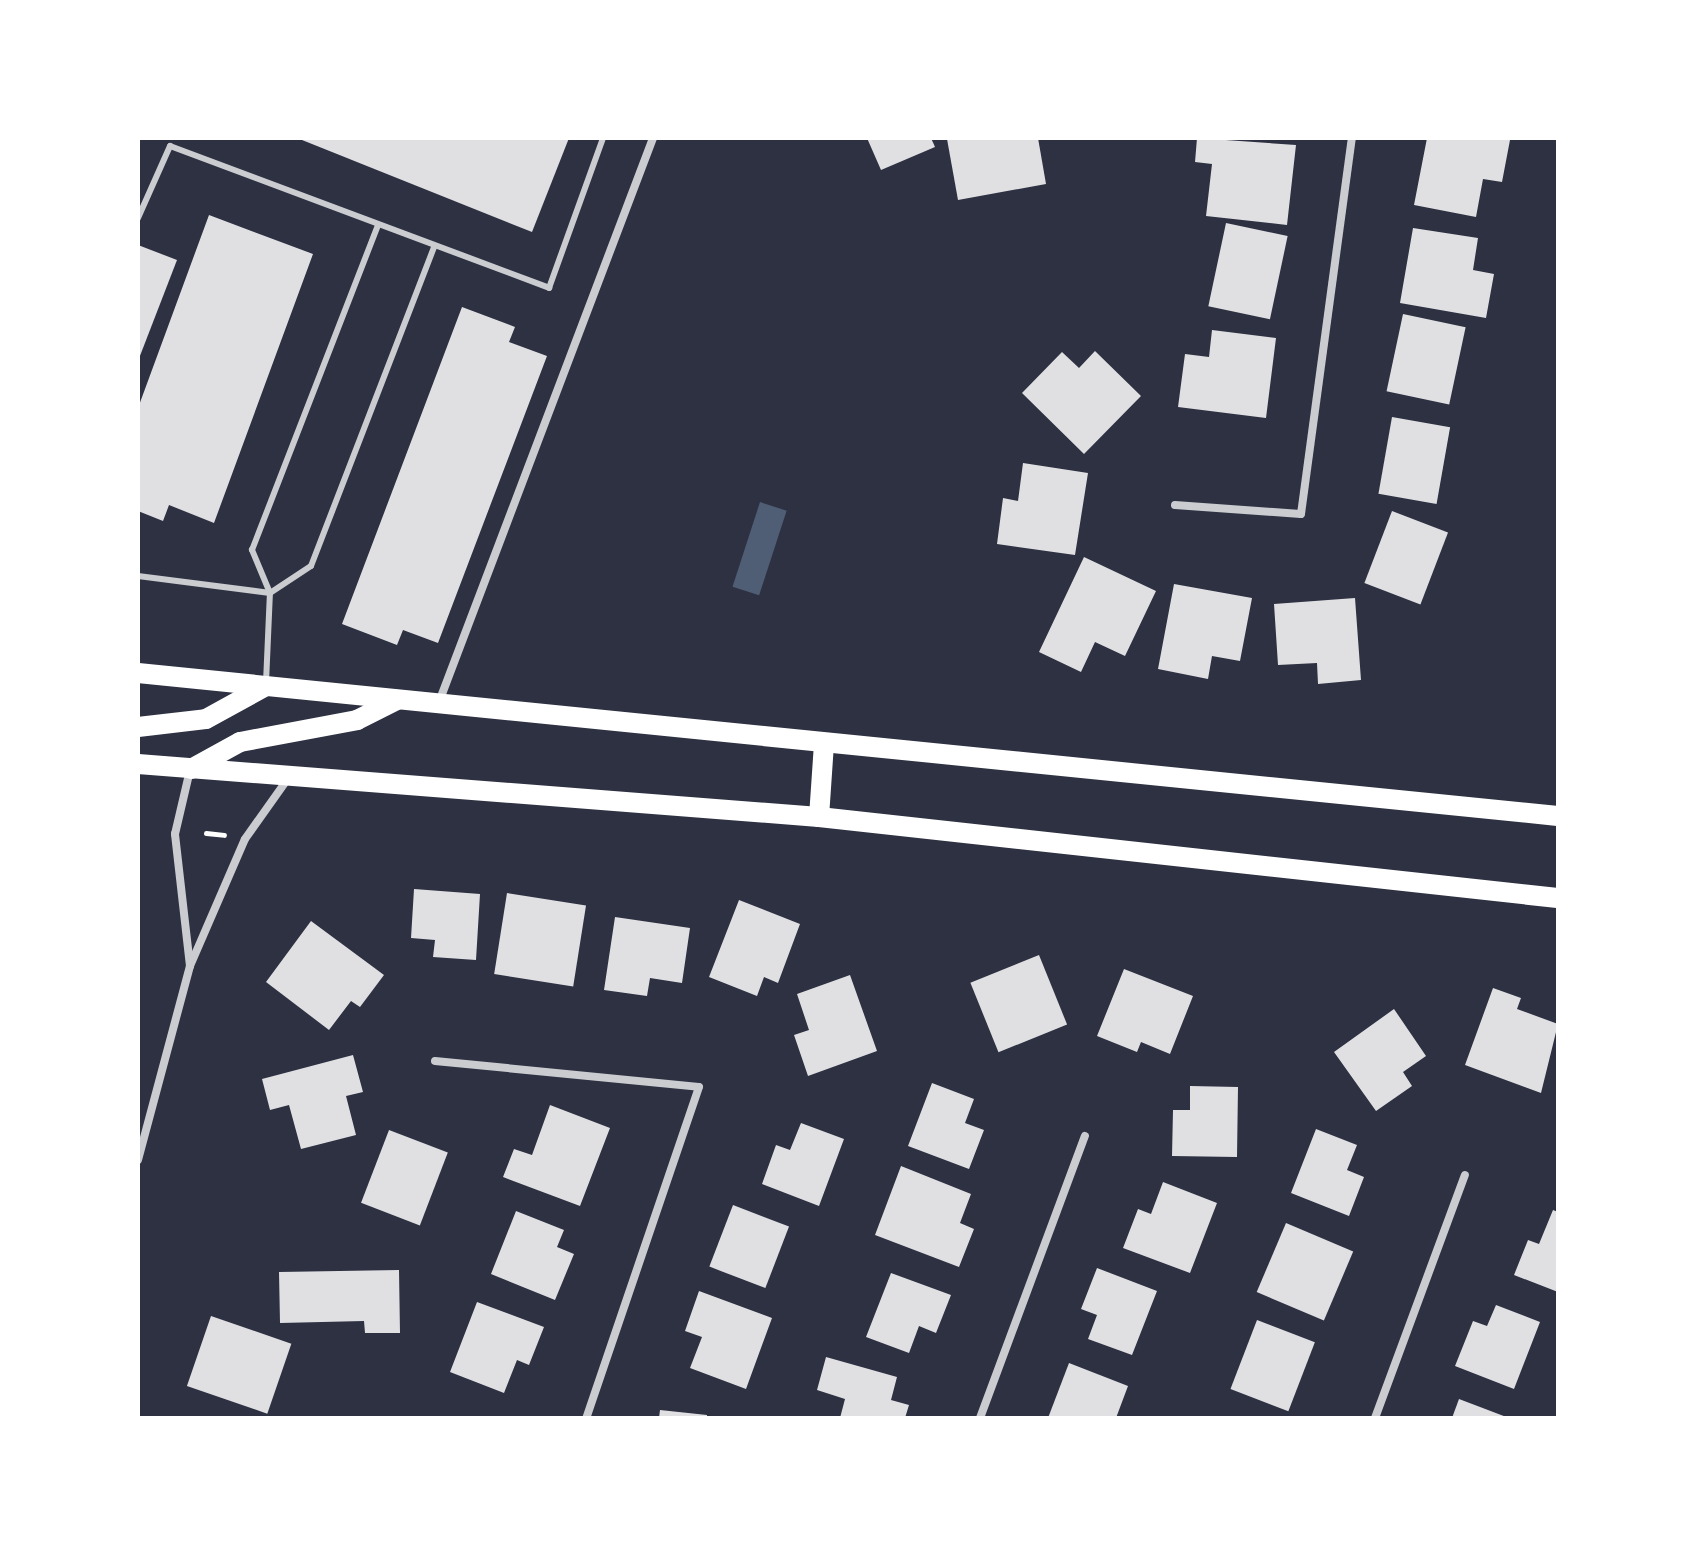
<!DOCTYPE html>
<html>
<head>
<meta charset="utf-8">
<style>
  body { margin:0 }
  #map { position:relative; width:1696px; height:1556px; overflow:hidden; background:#2d3142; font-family:Commissioner,sans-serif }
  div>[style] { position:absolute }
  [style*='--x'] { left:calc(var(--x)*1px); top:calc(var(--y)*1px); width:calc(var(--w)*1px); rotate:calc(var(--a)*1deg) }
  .water>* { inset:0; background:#4f5d75; transform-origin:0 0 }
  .building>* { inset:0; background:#e0e0e3; transform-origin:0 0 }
  .path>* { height:5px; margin:-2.5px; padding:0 2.5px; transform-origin:2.5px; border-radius:2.5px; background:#fff }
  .service>* { height:6px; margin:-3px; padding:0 3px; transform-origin:3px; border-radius:3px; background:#caccd0 }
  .minor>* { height:8px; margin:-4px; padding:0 4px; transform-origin:4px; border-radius:4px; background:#caccd0 }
  .primary>* { height:20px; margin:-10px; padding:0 10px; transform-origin:10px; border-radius:10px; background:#fff }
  span { translate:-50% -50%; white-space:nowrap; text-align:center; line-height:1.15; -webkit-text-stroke:6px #fff; paint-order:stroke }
  .frame { position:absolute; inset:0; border:140px solid #fff; pointer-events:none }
</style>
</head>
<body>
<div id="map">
  <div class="water">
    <i style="left:760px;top:502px;width:28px;height:89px;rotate:18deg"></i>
  </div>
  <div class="building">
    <i style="clip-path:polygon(297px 138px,569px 138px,532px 232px)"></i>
    <i style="clip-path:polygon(867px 138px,931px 138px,935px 147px,881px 170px)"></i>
    <i style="clip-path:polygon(1038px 138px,1046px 184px,958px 200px,947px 139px)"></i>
    <i style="clip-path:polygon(1197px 138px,1296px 145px,1287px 225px,1206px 216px,1212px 164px,1195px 162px)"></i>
    <i style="clip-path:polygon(1427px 138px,1510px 140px,1502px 182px,1483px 179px,1476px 217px,1414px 205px)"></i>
    <i style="clip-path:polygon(209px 215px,313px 254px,214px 523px,169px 505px,163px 521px,138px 511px,138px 408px)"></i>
    <i style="left:1226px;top:223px;width:63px;height:85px;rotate:12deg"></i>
    <i style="clip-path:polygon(1413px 228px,1478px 238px,1473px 270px,1494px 274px,1486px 318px,1400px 303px)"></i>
    <i style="clip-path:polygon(138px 245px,177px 260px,138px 361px)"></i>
    <i style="clip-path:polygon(462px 307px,515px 327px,509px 342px,547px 356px,438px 643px,403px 630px,397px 645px,342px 624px)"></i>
    <i style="left:1403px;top:314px;width:64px;height:79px;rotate:12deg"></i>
    <i style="clip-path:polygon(1212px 330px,1276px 338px,1266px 418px,1178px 407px,1185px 354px,1209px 357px)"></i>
    <i style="clip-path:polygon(1095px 351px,1141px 396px,1084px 454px,1022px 393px,1062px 352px,1079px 368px)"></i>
    <i style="left:1392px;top:417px;width:59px;height:78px;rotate:10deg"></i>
    <i style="clip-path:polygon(1023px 463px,1088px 473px,1075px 555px,997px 544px,1003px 498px,1018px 501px)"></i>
    <i style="left:1392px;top:511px;width:60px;height:77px;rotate:21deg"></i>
    <i style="clip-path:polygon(1084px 557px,1156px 591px,1125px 656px,1095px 642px,1081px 672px,1039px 652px)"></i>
    <i style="clip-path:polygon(1174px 584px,1252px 598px,1240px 661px,1212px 656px,1208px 679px,1158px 669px)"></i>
    <i style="clip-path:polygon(1355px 598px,1361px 680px,1318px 684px,1317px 663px,1278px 665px,1274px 604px)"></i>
    <i style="clip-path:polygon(414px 889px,480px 894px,476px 960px,433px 957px,435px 940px,411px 938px)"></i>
    <i style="left:507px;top:893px;width:80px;height:82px;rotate:9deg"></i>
    <i style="clip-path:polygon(739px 900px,800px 924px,778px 983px,764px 977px,757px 996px,709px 977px)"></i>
    <i style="clip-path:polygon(615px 917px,690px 928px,682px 983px,650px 978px,647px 996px,604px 990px)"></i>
    <i style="clip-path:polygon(311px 921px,384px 975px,360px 1007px,351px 1001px,329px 1030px,266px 982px)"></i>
    <i style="left:1039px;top:955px;width:75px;height:74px;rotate:68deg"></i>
    <i style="clip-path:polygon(1124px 969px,1193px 996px,1170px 1054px,1141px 1042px,1137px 1052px,1097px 1036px)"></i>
    <i style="clip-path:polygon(850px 975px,877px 1051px,808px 1076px,794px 1035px,809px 1030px,797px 994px)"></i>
    <i style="clip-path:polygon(1493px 988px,1521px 998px,1517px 1009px,1558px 1024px,1541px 1093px,1465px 1065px)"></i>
    <i style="clip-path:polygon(1394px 1009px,1426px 1056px,1403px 1072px,1412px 1086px,1376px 1111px,1334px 1052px)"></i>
    <i style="clip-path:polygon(353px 1055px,363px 1092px,346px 1096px,356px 1135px,301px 1149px,289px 1105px,270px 1110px,262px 1079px)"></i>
    <i style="clip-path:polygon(932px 1083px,974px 1099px,965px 1123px,984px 1130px,969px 1169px,908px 1146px)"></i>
    <i style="clip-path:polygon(1190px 1086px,1238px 1087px,1237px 1157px,1172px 1156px,1173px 1110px,1190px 1110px)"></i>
    <i style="clip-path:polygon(550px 1105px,610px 1128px,580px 1206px,503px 1177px,514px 1149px,532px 1155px)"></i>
    <i style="clip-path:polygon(801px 1123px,844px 1139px,819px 1206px,762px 1184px,776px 1145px,790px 1150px)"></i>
    <i style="clip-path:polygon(1316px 1129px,1357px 1145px,1347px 1170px,1364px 1177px,1349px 1216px,1291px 1193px)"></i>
    <i style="left:389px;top:1130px;width:63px;height:78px;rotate:21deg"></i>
    <i style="clip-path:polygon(901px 1166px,971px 1194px,960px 1223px,974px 1229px,959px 1267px,875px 1235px)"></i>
    <i style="clip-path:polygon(1163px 1182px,1217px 1203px,1190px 1273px,1123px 1248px,1138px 1209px,1151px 1214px)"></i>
    <i style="left:733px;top:1205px;width:60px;height:66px;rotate:21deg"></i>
    <i style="clip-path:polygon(1553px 1210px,1558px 1212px,1558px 1292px,1514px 1275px,1528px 1240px,1539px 1244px)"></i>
    <i style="clip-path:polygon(516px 1211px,564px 1230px,557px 1247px,574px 1254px,555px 1300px,491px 1274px)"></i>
    <i style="left:1286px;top:1223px;width:73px;height:75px;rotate:23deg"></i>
    <i style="clip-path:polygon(1097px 1268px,1157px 1291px,1132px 1355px,1088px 1339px,1097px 1315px,1081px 1309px)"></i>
    <i style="clip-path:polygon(399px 1270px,400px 1333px,365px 1333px,364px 1321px,280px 1323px,279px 1272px)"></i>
    <i style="clip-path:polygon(891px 1273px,951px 1295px,936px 1333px,919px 1326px,909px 1353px,866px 1337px)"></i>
    <i style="clip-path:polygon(699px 1291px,772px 1318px,746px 1389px,690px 1368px,702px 1337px,685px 1331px)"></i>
    <i style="clip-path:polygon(477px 1302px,544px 1327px,529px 1365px,517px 1360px,504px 1393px,450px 1372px)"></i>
    <i style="clip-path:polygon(1496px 1305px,1540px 1322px,1514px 1389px,1455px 1366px,1473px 1321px,1487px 1326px)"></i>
    <i style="left:211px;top:1316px;width:85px;height:74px;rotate:19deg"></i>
    <i style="left:1257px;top:1320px;width:62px;height:74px;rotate:21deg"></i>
    <i style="clip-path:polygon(826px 1357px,897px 1377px,891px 1400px,909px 1405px,905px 1418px,840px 1418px,845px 1399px,817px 1390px)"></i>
    <i style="clip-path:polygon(1069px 1363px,1128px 1386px,1116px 1418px,1048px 1418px)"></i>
    <i style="clip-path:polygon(1459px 1399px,1509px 1418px,1452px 1418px)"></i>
    <i style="clip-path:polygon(660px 1410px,707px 1415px,707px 1418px,659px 1418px)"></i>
  </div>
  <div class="path">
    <i style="--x:206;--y:833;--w:18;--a:6"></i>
  </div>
  <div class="service">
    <i style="--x:138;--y:218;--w:79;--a:-66"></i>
    <i style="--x:170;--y:146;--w:405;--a:20.5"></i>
    <i style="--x:549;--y:288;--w:159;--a:-70.2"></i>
    <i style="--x:138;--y:576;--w:133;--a:7.3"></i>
    <i style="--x:270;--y:593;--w:49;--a:-33.4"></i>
    <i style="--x:311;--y:566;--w:342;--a:-68.9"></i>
    <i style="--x:266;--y:683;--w:90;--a:-87.5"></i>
    <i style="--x:270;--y:593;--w:47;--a:-112.7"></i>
    <i style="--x:252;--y:550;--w:349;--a:-68.8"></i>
  </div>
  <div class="minor">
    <i style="--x:1175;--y:505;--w:126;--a:4.1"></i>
    <i style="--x:1301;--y:514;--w:379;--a:-82.3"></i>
    <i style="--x:439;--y:702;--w:603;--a:-69.22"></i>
    <i style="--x:190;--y:966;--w:133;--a:-96.5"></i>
    <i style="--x:175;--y:834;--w:66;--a:-76.8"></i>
    <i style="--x:435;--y:1061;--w:265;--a:5.6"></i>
    <i style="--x:699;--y:1087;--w:350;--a:108.8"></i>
    <i style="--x:138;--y:1160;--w:201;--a:-75"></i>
    <i style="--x:190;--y:966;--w:138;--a:-66.6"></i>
    <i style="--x:245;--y:839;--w:76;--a:-54.6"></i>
    <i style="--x:980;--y:1418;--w:301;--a:-69.6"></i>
    <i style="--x:1375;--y:1418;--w:259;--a:-69.7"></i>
  </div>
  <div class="primary">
    <i style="--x:138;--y:673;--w:1427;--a:5.75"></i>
    <i style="--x:138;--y:727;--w:68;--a:-6.7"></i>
    <i style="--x:206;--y:719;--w:68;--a:-28.8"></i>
    <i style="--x:138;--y:764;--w:683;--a:4.45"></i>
    <i style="--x:819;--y:817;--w:743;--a:6.26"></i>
    <i style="--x:191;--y:769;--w:56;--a:-28.9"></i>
    <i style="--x:240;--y:742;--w:119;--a:-10.6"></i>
    <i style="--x:357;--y:720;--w:45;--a:-26.6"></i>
    <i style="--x:819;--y:817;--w:73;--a:-86.1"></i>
  </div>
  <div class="frame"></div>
</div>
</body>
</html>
